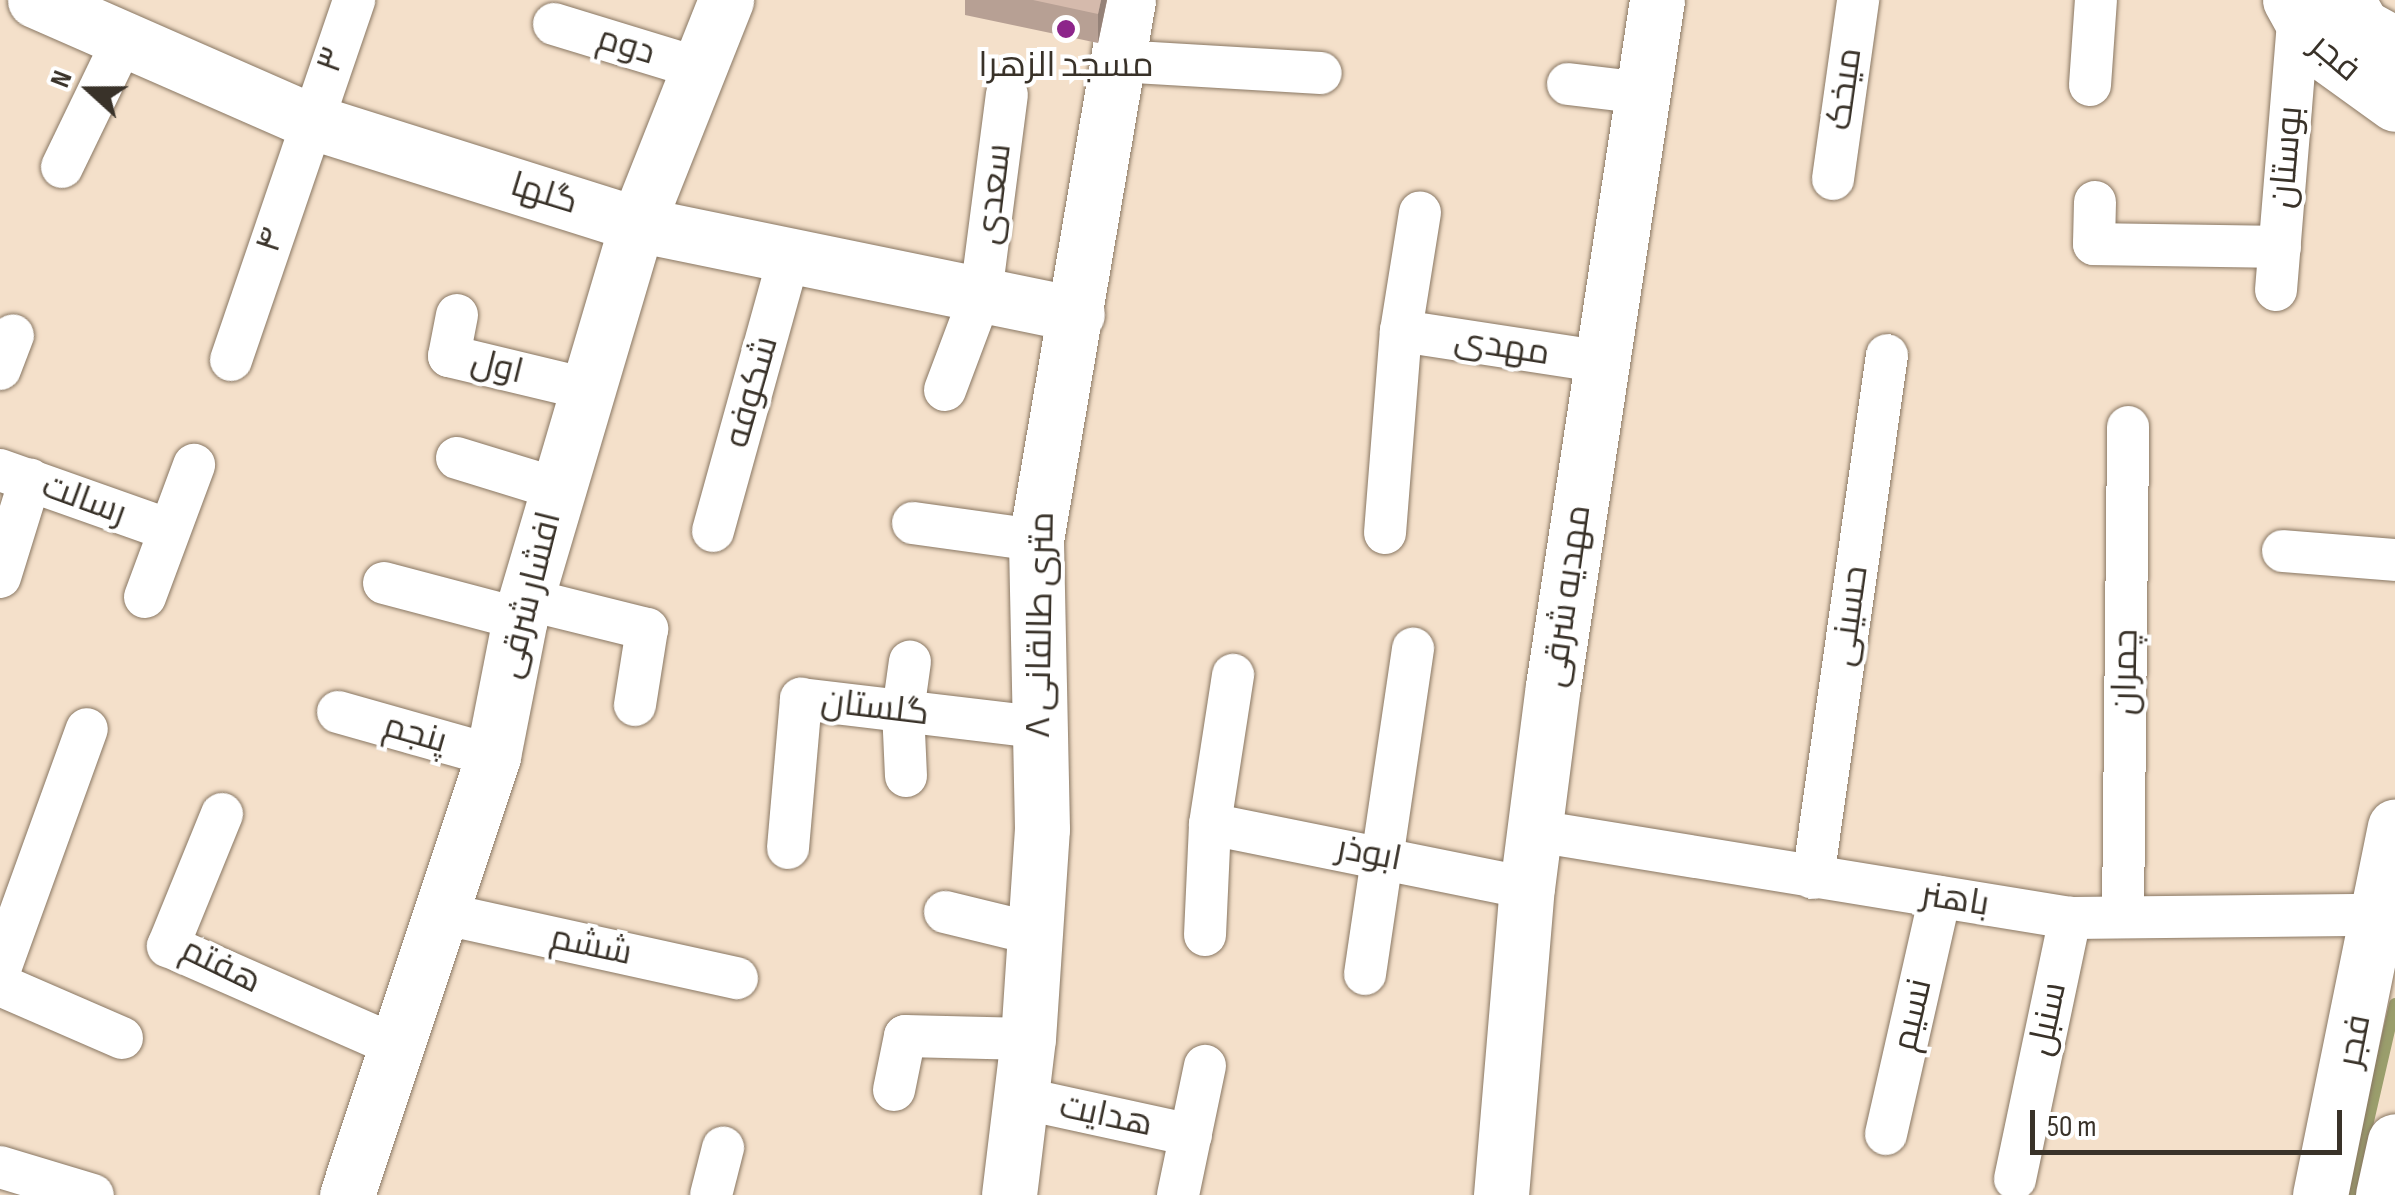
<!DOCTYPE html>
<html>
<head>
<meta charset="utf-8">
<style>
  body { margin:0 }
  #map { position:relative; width:2395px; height:1195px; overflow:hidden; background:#f4e0ca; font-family:"Sofia Sans Condensed",Cairo,sans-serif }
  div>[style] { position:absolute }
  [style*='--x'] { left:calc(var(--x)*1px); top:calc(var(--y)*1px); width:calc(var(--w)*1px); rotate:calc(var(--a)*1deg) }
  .stream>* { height:12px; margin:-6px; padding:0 6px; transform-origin:6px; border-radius:6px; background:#9a9e6c }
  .roads { filter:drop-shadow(0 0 2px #897763) drop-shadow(0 0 2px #897763) }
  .street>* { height:42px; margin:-21px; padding:0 21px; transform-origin:21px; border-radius:21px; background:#fff }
  .secondary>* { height:55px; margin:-27.5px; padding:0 27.5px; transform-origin:27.5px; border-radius:27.5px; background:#fff }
  .wall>* { inset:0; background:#b7a094 }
  .shaded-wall>* { inset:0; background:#958278 }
  .building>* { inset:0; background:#d5baac }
  .dots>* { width:28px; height:28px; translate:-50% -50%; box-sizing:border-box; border:5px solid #fff; border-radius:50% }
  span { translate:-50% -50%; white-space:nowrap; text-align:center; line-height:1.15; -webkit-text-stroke:8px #fff; paint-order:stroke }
  .street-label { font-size:35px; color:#393229 }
  .poi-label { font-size:35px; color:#393229 }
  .north { position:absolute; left:40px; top:40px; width:100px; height:100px; -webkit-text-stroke:8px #fff; paint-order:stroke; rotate:291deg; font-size:28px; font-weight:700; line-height:40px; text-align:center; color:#393229 }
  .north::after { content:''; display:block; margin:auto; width:35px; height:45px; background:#393229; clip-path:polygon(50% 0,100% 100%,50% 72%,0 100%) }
  .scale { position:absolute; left:2030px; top:1110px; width:312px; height:45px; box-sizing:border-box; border:5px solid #393229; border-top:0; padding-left:12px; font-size:30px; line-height:35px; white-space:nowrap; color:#393229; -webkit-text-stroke:8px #fff; paint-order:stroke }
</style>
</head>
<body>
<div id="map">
  <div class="stream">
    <i style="--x:2351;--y:1195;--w:196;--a:-77"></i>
  </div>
  <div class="roads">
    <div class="street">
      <i style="--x:554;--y:24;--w:151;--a:17"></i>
      <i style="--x:1118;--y:61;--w:203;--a:3.4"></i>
      <i style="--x:1568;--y:84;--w:76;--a:6.8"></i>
      <i style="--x:2090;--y:85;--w:85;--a:-86"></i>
      <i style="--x:62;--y:167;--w:142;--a:-64.2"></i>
      <i style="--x:1833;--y:179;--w:181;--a:-82"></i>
      <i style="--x:2095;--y:202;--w:42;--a:91.4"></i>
      <i style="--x:2094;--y:244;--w:186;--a:0.9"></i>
      <i style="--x:2276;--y:290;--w:267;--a:-85.3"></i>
      <i style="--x:457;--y:315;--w:42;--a:101"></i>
      <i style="--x:449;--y:356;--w:141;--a:13.5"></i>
      <i style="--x:1401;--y:331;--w:204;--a:8.7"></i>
      <i style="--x:231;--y:360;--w:380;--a:-71.1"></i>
      <i style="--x:0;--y:369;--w:36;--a:-69"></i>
      <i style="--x:945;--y:390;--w:103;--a:-69.4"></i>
      <i style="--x:981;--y:294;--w:201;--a:-82.6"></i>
      <i style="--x:457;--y:458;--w:106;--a:17.1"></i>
      <i style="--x:0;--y:470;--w:179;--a:19.5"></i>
      <i style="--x:913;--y:523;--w:124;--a:7.9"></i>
      <i style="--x:713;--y:531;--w:288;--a:-74.5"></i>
      <i style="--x:1385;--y:533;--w:203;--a:-85.5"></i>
      <i style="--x:1401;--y:331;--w:120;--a:-80.9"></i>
      <i style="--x:2283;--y:551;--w:112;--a:4.6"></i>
      <i style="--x:0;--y:577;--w:102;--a:-72.8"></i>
      <i style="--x:384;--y:583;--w:141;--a:14.8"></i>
      <i style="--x:145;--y:597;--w:141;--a:-69.6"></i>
      <i style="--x:526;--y:599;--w:125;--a:13.9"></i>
      <i style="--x:647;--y:629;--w:77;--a:99"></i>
      <i style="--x:338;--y:712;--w:161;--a:15.8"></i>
      <i style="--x:906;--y:776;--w:65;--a:-92.6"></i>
      <i style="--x:903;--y:711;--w:50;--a:-82"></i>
      <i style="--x:222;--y:814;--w:143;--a:112.2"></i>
      <i style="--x:168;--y:946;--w:251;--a:23.7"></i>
      <i style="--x:1210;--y:824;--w:323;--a:11.4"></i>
      <i style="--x:1536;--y:831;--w:541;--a:9.25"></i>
      <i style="--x:2070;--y:918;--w:309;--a:-0.6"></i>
      <i style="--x:788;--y:848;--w:150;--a:-85"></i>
      <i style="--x:801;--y:699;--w:238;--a:6.8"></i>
      <i style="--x:1813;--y:878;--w:528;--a:-81.95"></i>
      <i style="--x:945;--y:912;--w:93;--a:13.7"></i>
      <i style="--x:445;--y:914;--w:299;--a:12.4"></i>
      <i style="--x:2123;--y:917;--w:490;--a:-89.4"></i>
      <i style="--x:1205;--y:935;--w:111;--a:-87.4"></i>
      <i style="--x:1210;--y:824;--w:151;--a:-81.2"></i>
      <i style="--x:0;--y:969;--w:255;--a:-70.1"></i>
      <i style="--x:1365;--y:974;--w:329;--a:-81.6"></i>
      <i style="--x:0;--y:985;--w:133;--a:23.5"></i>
      <i style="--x:894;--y:1090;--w:55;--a:-78.5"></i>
      <i style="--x:905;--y:1036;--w:123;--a:1.4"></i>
      <i style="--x:1021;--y:1098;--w:174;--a:12.3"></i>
      <i style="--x:1886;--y:1134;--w:243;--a:-77.2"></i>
      <i style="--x:0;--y:1167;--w:97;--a:16.8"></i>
      <i style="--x:2015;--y:1179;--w:267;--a:-78.1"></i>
      <i style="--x:711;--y:1195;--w:49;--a:-75.7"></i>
      <i style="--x:1178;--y:1195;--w:132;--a:-78.2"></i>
    </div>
    <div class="secondary">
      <i style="--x:35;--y:0;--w:300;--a:23.7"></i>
      <i style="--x:310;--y:121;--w:343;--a:17.5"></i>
      <i style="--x:637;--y:224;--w:449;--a:11.6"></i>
      <i style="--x:2290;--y:0;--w:54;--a:61"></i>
      <i style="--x:2316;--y:47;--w:97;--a:35.8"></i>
      <i style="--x:2347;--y:0;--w:30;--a:60"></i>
      <i style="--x:2362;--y:26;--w:38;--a:29"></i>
      <i style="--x:347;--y:1195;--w:463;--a:-71.6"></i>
      <i style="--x:493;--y:756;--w:140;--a:-78.9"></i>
      <i style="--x:520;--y:619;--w:412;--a:-73.5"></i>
      <i style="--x:637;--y:224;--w:241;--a:-68.3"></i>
      <i style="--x:1009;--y:1195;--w:157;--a:-83.1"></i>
      <i style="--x:1028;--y:1039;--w:210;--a:-86.2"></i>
      <i style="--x:1042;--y:829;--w:289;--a:-91.2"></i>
      <i style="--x:1036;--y:540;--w:548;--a:-80.33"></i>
      <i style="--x:1501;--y:1195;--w:308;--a:-85.2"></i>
      <i style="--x:1527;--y:888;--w:204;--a:-82.7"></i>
      <i style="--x:1553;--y:686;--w:694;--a:-81.38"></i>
      <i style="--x:2320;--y:1195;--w:376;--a:-78.5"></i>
      <i style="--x:2383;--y:1195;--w:55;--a:-77.5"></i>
    </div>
  </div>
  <div class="wall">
    <i style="clip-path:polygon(965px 0,1107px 0,1098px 43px,965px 15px)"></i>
  </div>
  <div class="shaded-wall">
    <i style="clip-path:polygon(1101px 0,1107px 0,1098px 43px,1098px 14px)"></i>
  </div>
  <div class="building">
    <i style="clip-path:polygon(1033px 0,1101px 0,1098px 14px)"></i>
  </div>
  <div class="dots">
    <i style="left:1066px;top:29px;background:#8d258a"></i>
  </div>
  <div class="street-label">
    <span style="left:626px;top:46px;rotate:17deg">دوم</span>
    <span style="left:2335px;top:58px;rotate:40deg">فجر</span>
    <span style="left:332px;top:60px;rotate:-70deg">۳</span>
    <span style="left:1845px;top:89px;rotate:-82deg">میخک</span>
    <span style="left:2287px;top:157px;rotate:-85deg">بوستان</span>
    <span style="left:544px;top:194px;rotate:17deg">گلها</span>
    <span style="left:994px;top:194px;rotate:-83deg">سعدی</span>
    <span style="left:271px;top:240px;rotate:-72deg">۴</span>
    <span style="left:1502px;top:347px;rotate:9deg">مهدی</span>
    <span style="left:497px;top:367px;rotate:14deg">اول</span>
    <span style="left:752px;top:392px;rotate:-74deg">شکوفه</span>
    <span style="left:84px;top:500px;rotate:20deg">رسالت</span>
    <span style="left:530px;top:595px;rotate:-76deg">افشار شرقی</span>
    <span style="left:1567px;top:596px;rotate:-82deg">مهدیه شرقی</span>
    <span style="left:1850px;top:616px;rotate:-82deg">حسینی</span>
    <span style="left:1041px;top:625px;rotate:-89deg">۸ متری طالقانی</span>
    <span style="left:2126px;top:672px;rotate:-89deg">چمران</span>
    <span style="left:875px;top:708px;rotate:7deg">گلستان</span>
    <span style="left:415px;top:734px;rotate:16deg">پنجم</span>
    <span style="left:1369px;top:854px;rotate:11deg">ابوذر</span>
    <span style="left:1955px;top:900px;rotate:9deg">باهنر</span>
    <span style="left:591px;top:946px;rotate:12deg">ششم</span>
    <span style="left:221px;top:966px;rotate:26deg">هفتم</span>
    <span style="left:1913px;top:1015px;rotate:-77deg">نسیم</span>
    <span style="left:2048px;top:1019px;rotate:-78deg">سنبل</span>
    <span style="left:2355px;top:1041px;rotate:-79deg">فجر</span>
    <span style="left:1106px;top:1116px;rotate:12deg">هدایت</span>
  </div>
  <div class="poi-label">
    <span style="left:1066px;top:66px">مسجد الزهرا</span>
  </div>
  <div class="north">N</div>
  <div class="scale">50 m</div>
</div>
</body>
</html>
